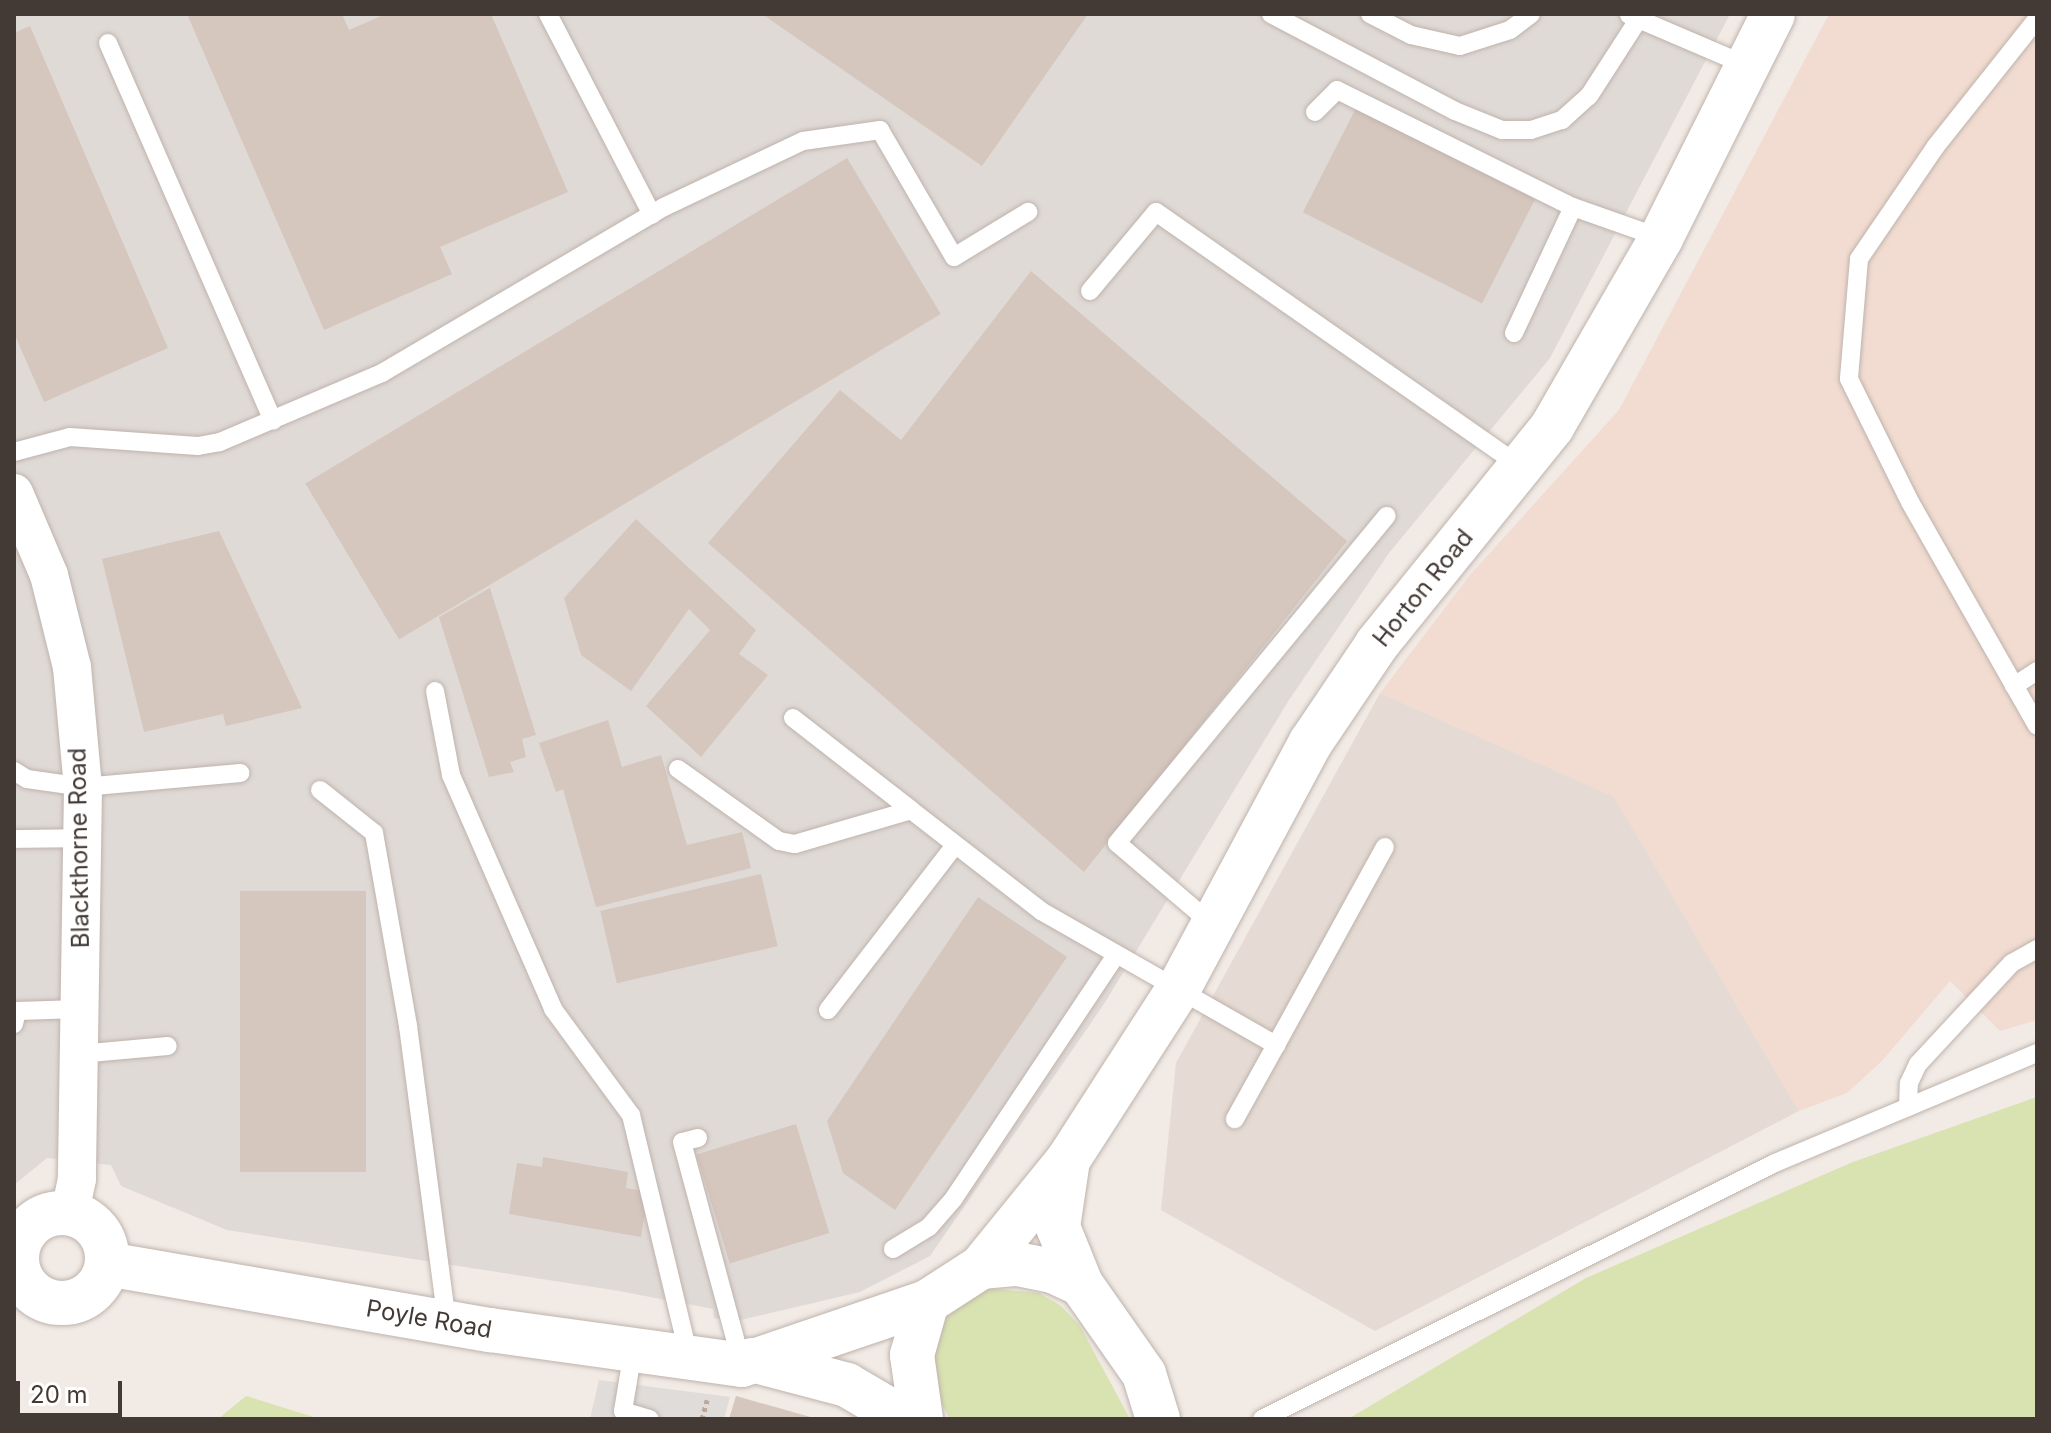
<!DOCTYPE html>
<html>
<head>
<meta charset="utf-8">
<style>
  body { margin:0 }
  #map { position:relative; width:2051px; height:1433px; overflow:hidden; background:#f1eae5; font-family:Inter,sans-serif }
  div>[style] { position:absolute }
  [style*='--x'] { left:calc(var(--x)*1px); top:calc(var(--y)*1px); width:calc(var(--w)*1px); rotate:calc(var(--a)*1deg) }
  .residential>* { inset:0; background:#e5dbd4 }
  .commercial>* { inset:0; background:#f2dcd1 }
  .industrial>* { inset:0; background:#e0dad7 }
  .green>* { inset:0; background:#d9e2b1 }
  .parking>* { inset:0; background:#dfdcda }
  .building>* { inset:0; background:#d5c6be; transform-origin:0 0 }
  .path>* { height:5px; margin-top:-2.5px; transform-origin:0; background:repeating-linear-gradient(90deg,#bca89b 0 4px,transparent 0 8px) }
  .roads { filter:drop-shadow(0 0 2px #bfb3ac) drop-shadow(0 0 2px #bfb3ac) }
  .service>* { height:18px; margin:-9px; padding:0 9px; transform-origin:9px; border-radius:9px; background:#fff }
  .minor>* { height:38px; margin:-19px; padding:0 19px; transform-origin:19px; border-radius:19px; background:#fff }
  .tertiary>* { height:44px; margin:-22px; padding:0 22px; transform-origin:22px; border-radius:22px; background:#fff }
  .tertiary>.ring { margin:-22px; padding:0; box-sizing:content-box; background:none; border:44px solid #fff; border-radius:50% }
  span { translate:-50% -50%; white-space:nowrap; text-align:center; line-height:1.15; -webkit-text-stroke:7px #fff; paint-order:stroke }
  .street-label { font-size:24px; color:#433a35 }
  .frame { position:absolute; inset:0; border:16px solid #433a35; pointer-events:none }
  .scale { position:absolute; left:16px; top:1381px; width:106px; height:36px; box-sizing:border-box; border:4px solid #433a35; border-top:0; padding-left:10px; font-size:24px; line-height:28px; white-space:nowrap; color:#433a35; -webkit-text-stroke:6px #fff; paint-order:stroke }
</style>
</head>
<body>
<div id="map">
  <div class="residential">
    <i style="clip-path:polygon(1380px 693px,1614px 796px,1799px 1111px,1375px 1331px,1161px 1210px,1176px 1063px)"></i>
  </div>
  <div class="commercial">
    <i style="clip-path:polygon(1829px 14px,2037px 14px,2037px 1020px,2000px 1031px,1950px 981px,1882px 1061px,1847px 1093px,1799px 1111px,1614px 797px,1380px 693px,1470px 575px,1619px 410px)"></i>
  </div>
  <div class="industrial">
    <i style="clip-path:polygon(14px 14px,1730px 14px,1550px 358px,1389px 553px,1289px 700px,1104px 1004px,930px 1256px,860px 1292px,736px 1321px,714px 1318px,713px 1309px,619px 1291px,227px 1230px,121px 1186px,111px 1165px,47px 1158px,14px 1185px)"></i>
  </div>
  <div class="green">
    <i style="clip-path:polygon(2037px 1097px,2037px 1419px,1348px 1419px,1586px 1278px,1853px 1162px)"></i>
    <i style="clip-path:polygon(986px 1288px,1039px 1293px,1061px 1306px,1080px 1326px,1130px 1419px,950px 1419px,938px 1397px,931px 1368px,935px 1339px,946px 1316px)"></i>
    <i style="clip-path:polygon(246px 1396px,320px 1419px,218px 1419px)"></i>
  </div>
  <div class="parking">
    <i style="clip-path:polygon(599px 1380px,730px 1397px,724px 1419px,590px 1419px)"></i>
  </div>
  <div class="building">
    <i style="clip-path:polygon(187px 14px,342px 14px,349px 30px,386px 14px,491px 14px,568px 192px,440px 247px,452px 274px,324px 330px)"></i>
    <i style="clip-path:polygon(762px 14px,1088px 14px,982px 166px)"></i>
    <i style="clip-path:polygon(30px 26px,168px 348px,44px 402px,14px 333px,14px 33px)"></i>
    <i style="left:1356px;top:108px;width:201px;height:117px;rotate:27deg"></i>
    <i style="left:847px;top:158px;width:182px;height:632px;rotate:59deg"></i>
    <i style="clip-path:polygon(1031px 271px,1347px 541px,1084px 872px,708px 543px,840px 390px,901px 440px)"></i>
    <i style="clip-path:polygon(636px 519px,756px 630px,739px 654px,768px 675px,701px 757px,646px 706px,710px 630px,689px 609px,631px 691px,581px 655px,564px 598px)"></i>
    <i style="clip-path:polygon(219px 531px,302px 708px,226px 726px,223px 714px,144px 732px,102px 559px)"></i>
    <i style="clip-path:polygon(490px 588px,536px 735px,522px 739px,526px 757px,510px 762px,514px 772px,489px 777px,439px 617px)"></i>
    <i style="clip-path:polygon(608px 720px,622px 767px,661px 755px,687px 845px,742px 832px,751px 868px,596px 907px,563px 789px,556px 792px,539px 743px)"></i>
    <i style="left:761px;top:874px;width:74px;height:165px;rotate:77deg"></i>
    <i style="left:240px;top:891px;width:126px;height:281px"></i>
    <i style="clip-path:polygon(978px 897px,1067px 957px,895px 1210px,843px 1173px,827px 1121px)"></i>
    <i style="left:796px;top:1124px;width:114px;height:104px;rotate:73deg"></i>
    <i style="clip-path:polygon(543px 1157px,628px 1172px,626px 1188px,648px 1192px,641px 1237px,509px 1214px,517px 1163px,542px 1167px)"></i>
    <i style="clip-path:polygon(736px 1396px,814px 1418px,814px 1419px,729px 1419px)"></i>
  </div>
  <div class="path">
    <i style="--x:702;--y:1419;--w:20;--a:-75"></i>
  </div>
  <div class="roads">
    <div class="service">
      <i style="--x:548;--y:14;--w:226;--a:62.6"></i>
      <i style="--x:1271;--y:14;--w:208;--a:27.8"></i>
      <i style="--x:1455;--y:111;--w:51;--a:22"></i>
      <i style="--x:1502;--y:130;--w:29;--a:0"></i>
      <i style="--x:1531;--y:130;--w:33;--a:-18"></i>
      <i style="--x:1562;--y:120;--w:36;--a:-42"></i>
      <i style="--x:1589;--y:96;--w:90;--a:-57.2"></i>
      <i style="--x:1370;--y:14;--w:46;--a:27.1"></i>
      <i style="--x:1411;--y:35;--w:50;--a:12.7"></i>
      <i style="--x:1460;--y:46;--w:52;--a:-17.7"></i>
      <i style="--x:1510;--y:30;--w:26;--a:-37"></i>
      <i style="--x:1629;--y:15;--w:129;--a:23.2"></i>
      <i style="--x:2037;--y:19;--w:162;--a:128.5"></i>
      <i style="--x:1936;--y:146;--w:137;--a:124.3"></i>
      <i style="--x:1859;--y:259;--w:120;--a:94.8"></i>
      <i style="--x:1849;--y:379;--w:137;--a:63.6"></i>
      <i style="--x:1910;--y:502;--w:257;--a:60.4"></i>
      <i style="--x:108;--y:43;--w:412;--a:66.4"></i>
      <i style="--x:1315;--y:112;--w:31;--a:-45"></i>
      <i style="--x:1337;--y:90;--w:263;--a:26.4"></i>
      <i style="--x:1573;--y:207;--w:93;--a:19.4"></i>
      <i style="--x:1090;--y:291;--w:103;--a:-50.1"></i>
      <i style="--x:1156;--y:212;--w:444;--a:34.9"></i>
      <i style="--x:1514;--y:333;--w:139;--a:-64.9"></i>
      <i style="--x:14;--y:452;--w:58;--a:-15"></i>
      <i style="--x:70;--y:437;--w:128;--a:4"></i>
      <i style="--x:198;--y:446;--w:22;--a:-10"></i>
      <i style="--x:220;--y:442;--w:176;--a:-23.1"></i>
      <i style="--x:382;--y:373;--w:327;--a:-30.5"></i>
      <i style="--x:664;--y:207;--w:154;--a:-25.4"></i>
      <i style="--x:803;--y:141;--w:78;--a:-8.1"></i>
      <i style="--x:880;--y:130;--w:147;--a:59.8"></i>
      <i style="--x:954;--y:257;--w:87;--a:-31.3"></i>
      <i style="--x:2014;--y:686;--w:27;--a:-33"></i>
      <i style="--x:435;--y:691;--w:86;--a:79.2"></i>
      <i style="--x:451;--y:775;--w:255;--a:66.4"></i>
      <i style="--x:553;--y:1009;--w:132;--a:53.7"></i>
      <i style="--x:631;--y:1115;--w:248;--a:76.5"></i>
      <i style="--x:793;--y:718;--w:150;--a:37.9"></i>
      <i style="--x:678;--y:769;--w:124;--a:35.5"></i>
      <i style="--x:779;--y:841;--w:16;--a:11"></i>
      <i style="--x:795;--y:844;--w:121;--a:-16.3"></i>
      <i style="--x:911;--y:810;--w:165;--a:37.8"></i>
      <i style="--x:1041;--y:911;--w:271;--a:29.7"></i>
      <i style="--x:1276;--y:1045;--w:85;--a:119"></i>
      <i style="--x:14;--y:771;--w:15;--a:32"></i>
      <i style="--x:27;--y:779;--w:57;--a:8.1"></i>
      <i style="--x:83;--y:787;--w:158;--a:-5.1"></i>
      <i style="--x:320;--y:790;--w:69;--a:38.5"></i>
      <i style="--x:374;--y:833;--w:196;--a:80"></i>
      <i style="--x:408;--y:1026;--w:299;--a:82.5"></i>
      <i style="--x:14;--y:839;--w:68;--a:-0.8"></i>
      <i style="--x:1213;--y:925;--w:126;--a:-139.5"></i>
      <i style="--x:1117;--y:843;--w:424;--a:-50.5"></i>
      <i style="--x:828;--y:1010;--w:208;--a:-52.4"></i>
      <i style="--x:14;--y:1024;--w:13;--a:-77"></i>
      <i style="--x:17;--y:1011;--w:63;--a:-1.8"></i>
      <i style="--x:1276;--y:1045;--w:226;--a:-61.2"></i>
      <i style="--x:79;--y:1054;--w:89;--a:-5.1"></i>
      <i style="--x:1908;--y:1107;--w:24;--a:-88"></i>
      <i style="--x:1909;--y:1083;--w:21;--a:-65"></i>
      <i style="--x:1918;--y:1064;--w:138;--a:-47.1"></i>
      <i style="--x:2012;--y:963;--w:29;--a:-29"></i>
      <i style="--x:698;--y:1138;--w:16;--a:166"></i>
      <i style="--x:682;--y:1142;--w:231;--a:74.9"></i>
      <i style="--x:893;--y:1249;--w:42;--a:-31.4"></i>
      <i style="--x:929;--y:1227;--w:38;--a:-49"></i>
      <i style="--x:954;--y:1198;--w:292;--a:-56.3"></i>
      <i style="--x:633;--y:1351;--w:61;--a:99.5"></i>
      <i style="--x:623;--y:1411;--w:28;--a:17"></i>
      <i style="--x:1262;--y:1419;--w:573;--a:-26.52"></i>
      <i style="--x:1775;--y:1163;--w:284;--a:-22.8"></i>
    </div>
    <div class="minor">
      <i style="--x:14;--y:493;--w:89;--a:66.9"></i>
      <i style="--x:49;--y:575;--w:95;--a:76"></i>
      <i style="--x:72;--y:667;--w:121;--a:84.8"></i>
      <i style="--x:83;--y:787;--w:392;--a:90.9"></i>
      <i style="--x:77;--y:1179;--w:35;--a:102"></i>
    </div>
    <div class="tertiary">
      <i style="--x:1068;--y:1160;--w:68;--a:98.5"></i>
      <i style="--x:1058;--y:1227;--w:61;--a:68"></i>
      <i class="ring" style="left:17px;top:1213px;width:46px;height:46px"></i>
      <i style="--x:107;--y:1264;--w:389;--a:9.8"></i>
      <i style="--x:490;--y:1330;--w:254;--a:7.9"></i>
      <i style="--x:742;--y:1365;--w:195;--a:-18.8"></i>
      <i style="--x:981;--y:1267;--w:138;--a:-50.9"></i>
      <i style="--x:1068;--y:1160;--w:205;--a:-57.2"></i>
      <i style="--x:1179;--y:988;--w:279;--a:-61.8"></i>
      <i style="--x:1311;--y:742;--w:118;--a:-56"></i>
      <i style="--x:1377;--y:644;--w:279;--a:-51.1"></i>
      <i style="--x:1552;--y:427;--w:218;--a:-60"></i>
      <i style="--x:1661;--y:238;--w:250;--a:-63.4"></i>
      <i style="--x:752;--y:1360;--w:98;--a:14.7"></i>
      <i style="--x:847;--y:1385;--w:67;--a:30.4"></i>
      <i style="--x:921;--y:1419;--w:65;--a:-98"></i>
      <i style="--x:912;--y:1355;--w:55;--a:-74.2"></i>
      <i style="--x:927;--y:1302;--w:64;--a:-32.9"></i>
      <i style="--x:981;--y:1267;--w:36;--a:-5"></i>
      <i style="--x:1017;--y:1264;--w:37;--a:11"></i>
      <i style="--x:1053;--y:1271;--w:31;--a:25"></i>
      <i style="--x:1081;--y:1284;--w:110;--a:55"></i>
      <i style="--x:1144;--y:1374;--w:47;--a:72.7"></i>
    </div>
  </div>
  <div class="street-label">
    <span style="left:1423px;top:588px;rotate:-51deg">Horton Road</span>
    <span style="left:79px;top:848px;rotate:-91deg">Blackthorne Road</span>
    <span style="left:429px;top:1319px;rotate:10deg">Poyle Road</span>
  </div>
  <div class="frame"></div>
  <div class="scale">20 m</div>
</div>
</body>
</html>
